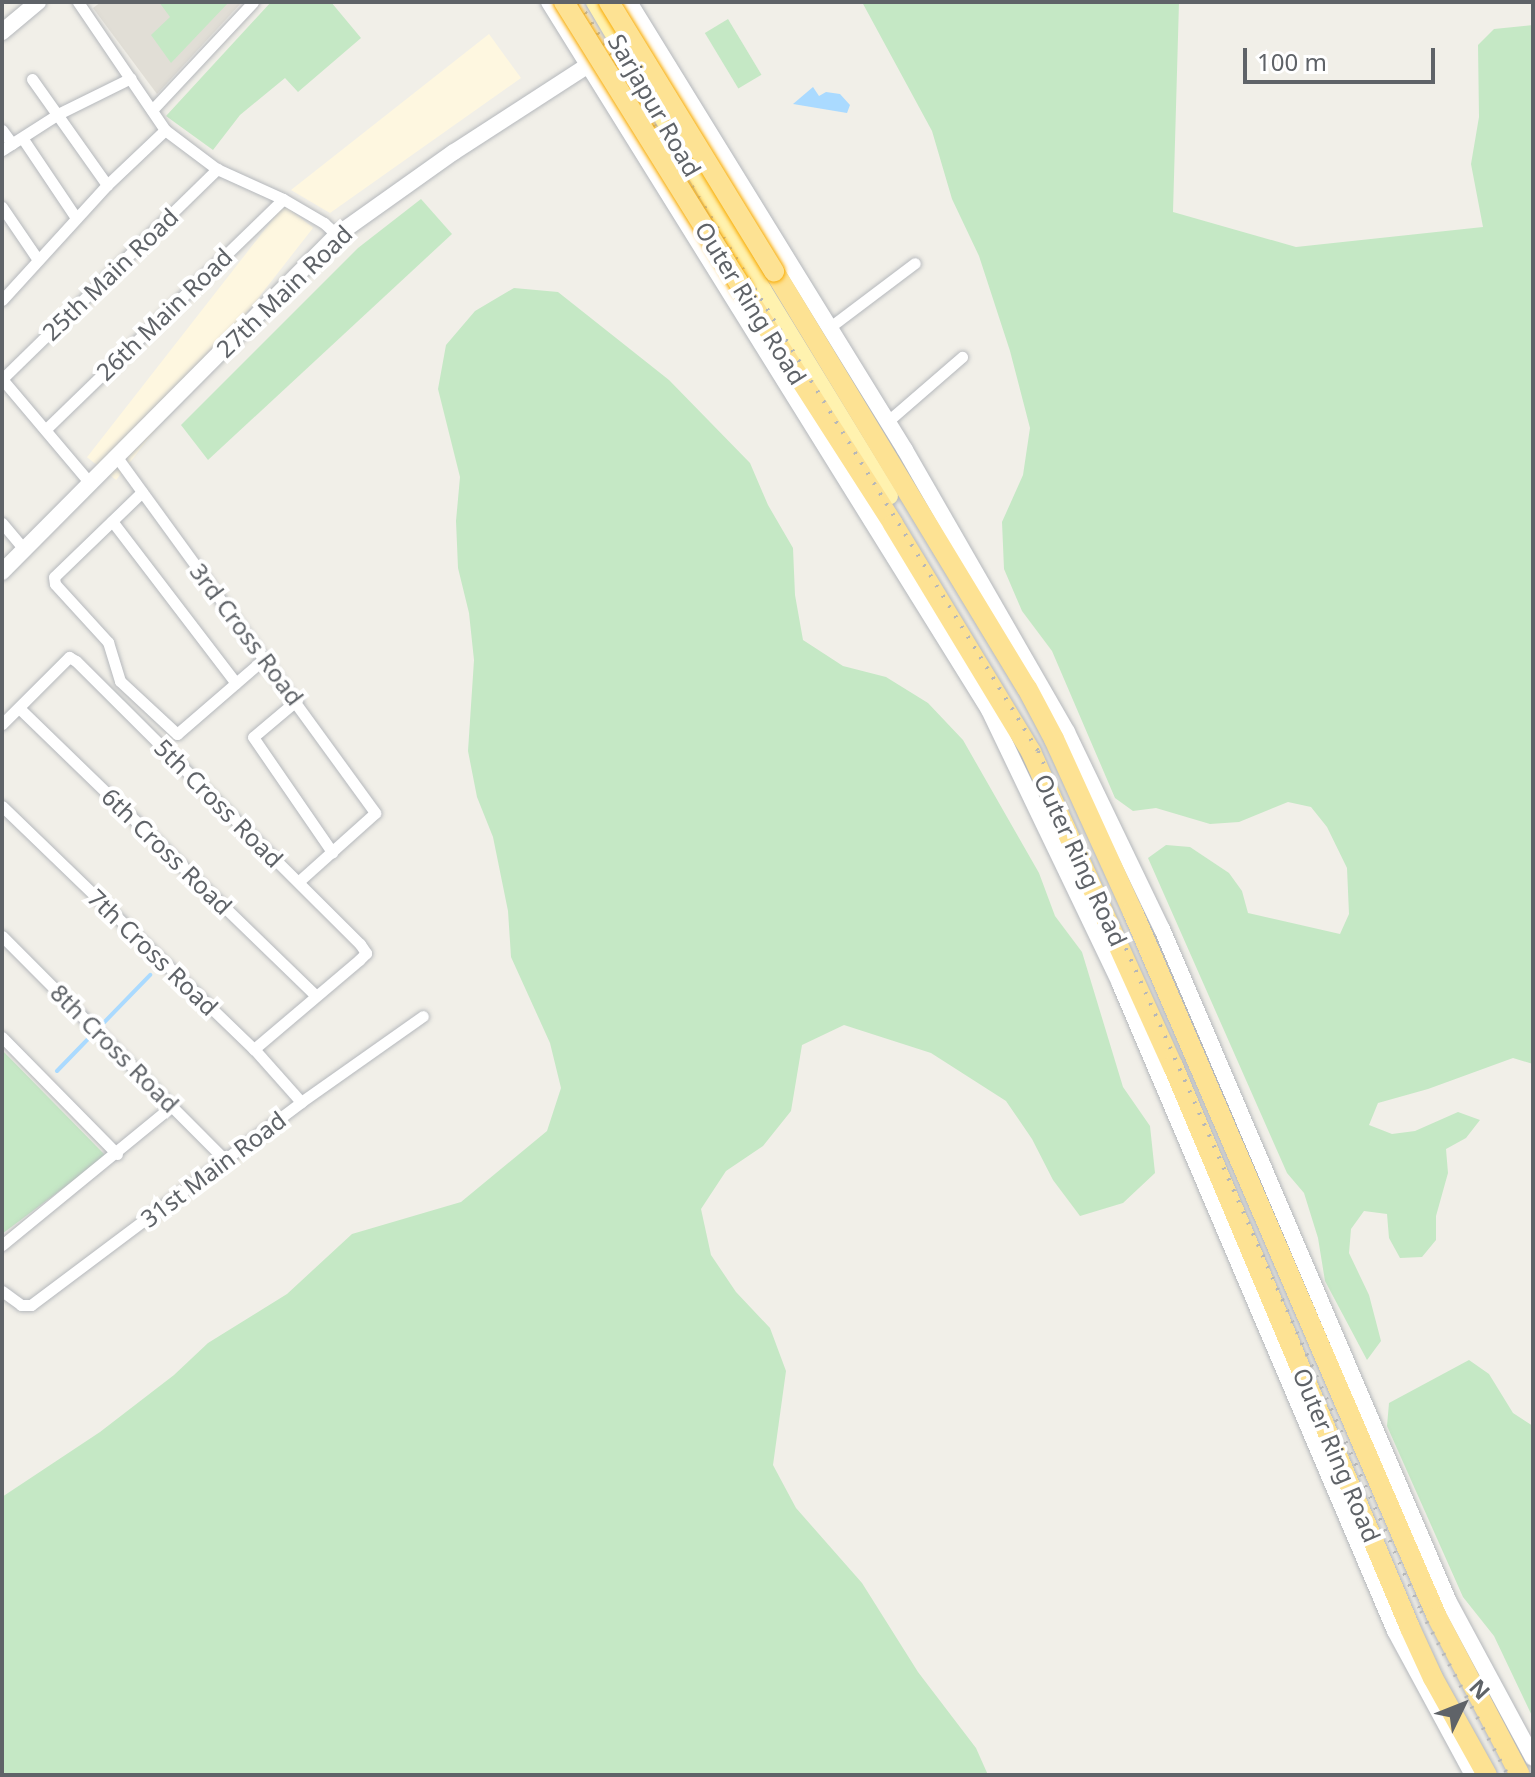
<!DOCTYPE html>
<html>
<head>
<meta charset="utf-8">
<style>
  body { margin:0 }
  #map { position:relative; width:1535px; height:1777px; overflow:hidden; background:#f1efe8; font-family:"Noto Sans",sans-serif }
  div>[style] { position:absolute }
  [style*='--x'] { left:calc(var(--x)*1px); top:calc(var(--y)*1px); width:calc(var(--w)*1px); rotate:calc(var(--a)*1deg) }
  .commercial>* { inset:0; background:#fef7e0; transform-origin:0 0 }
  .education>* { inset:0; background:#e1ded6 }
  .green>* { inset:0; background:#c5e8c5; transform-origin:0 0 }
  .water>* { inset:0; background:#aadaff }
  .stream>* { height:4px; margin:-2px; padding:0 2px; transform-origin:2px; border-radius:2px; background:#aadaff }
  .roads { filter:drop-shadow(0 0 2px #b5b8bc) drop-shadow(0 0 2px #b5b8bc) }
  .street>* { height:11px; margin:-5.5px; padding:0 5.5px; transform-origin:5.5px; border-radius:5.5px; background:#fff }
  .secondary>* { height:16px; margin:-8px; padding:0 8px; transform-origin:8px; border-radius:8px; background:#fff }
  .primary>* { height:16px; margin:-8px; padding:0 8px; transform-origin:8px; border-radius:8px; background:#fff2af }
  .highway>* { height:20px; margin:-10px; padding:0 10px; transform-origin:10px; border-radius:10px; background:#fde293 }
  .rail>* { height:4px; margin-top:-2px; transform-origin:0; background:repeating-linear-gradient(90deg,#b6b7b8 0 2px,transparent 0 12px) }
  .bridges { filter:drop-shadow(0 0 2px #f9ab00) drop-shadow(0 0 2px #f9ab00) }
  .highway-bridge>* { height:20px; margin:-10px; padding:0 10px; transform-origin:10px; border-radius:10px; background:#fde293 }
  span { translate:-50% -50%; white-space:nowrap; text-align:center; line-height:1.15; -webkit-text-stroke:8px #fff; paint-order:stroke }
  .street-label { font-size:24px; color:#5f6368 }
  .frame { position:absolute; inset:0; border:4px solid #5f6368; pointer-events:none }
  .north { position:absolute; left:1423px; top:1665px; width:80px; height:80px; -webkit-text-stroke:6px #fff; paint-order:stroke; rotate:47deg; font-size:22px; font-weight:700; line-height:32px; text-align:center; color:#5f6368 }
  .north::after { content:''; display:block; margin:auto; width:28px; height:36px; background:#5f6368; clip-path:polygon(50% 0,100% 100%,50% 72%,0 100%) }
  .scale { position:absolute; left:1243px; top:48px; width:192px; height:36px; box-sizing:border-box; border:4px solid #5f6368; border-top:0; padding-left:10px; font-size:24px; line-height:28px; white-space:nowrap; color:#5f6368; -webkit-text-stroke:6px #fff; paint-order:stroke }
</style>
</head>
<body>
<div id="map">
  <div class="commercial">
    <i style="clip-path:polygon(489px 34px,521px 78px,330px 213px,291px 190px)"></i>
    <i style="left:284px;top:205px;width:37px;height:320px;rotate:38deg"></i>
  </div>
  <div class="education">
    <i style="clip-path:polygon(101px 2px,242px 2px,157px 94px,93px 8px)"></i>
  </div>
  <div class="green">
    <i style="clip-path:polygon(159px 2px,229px 2px,171px 63px,151px 35px,170px 17px)"></i>
    <i style="clip-path:polygon(271px 2px,331px 2px,361px 38px,298px 92px,285px 78px,240px 115px,213px 150px,166px 116px)"></i>
    <i style="clip-path:polygon(862px 2px,1179px 2px,1173px 212px,1296px 247px,1483px 227px,1471px 164px,1479px 117px,1478px 45px,1494px 29px,1533px 25px,1533px 1064px,1513px 1058px,1428px 1089px,1378px 1103px,1369px 1125px,1392px 1134px,1415px 1131px,1458px 1112px,1480px 1120px,1466px 1138px,1446px 1149px,1448px 1173px,1436px 1216px,1436px 1240px,1422px 1257px,1400px 1258px,1389px 1238px,1387px 1214px,1364px 1211px,1351px 1229px,1349px 1253px,1369px 1295px,1381px 1341px,1367px 1360px,1325px 1281px,1318px 1238px,1304px 1193px,1287px 1173px,1148px 858px,1166px 845px,1190px 847px,1229px 873px,1242px 891px,1248px 913px,1340px 934px,1349px 914px,1347px 868px,1327px 827px,1311px 807px,1288px 802px,1239px 822px,1210px 824px,1156px 808px,1133px 811px,1115px 798px,1052px 651px,1022px 611px,1004px 569px,1002px 522px,1023px 475px,1030px 428px,1010px 351px,979px 256px,952px 199px,932px 131px)"></i>
    <i style="left:728px;top:19px;width:65px;height:27px;rotate:59deg"></i>
    <i style="clip-path:polygon(421px 199px,452px 234px,208px 460px,181px 425px,358px 248px)"></i>
    <i style="clip-path:polygon(514px 288px,558px 292px,669px 380px,750px 463px,768px 505px,793px 548px,795px 595px,803px 640px,843px 666px,886px 677px,928px 703px,963px 740px,1039px 873px,1055px 916px,1082px 952px,1123px 1087px,1150px 1126px,1155px 1173px,1123px 1203px,1080px 1216px,1053px 1180px,1032px 1139px,1006px 1101px,931px 1053px,844px 1025px,802px 1045px,791px 1111px,763px 1146px,726px 1171px,701px 1209px,711px 1255px,736px 1292px,770px 1328px,786px 1371px,773px 1465px,796px 1508px,862px 1583px,918px 1672px,976px 1748px,988px 1775px,2px 1775px,2px 1497px,100px 1432px,174px 1375px,208px 1343px,287px 1294px,352px 1234px,461px 1202px,547px 1131px,561px 1088px,550px 1043px,511px 957px,508px 911px,493px 837px,477px 797px,468px 751px,474px 660px,469px 613px,458px 568px,456px 521px,460px 477px,438px 389px,446px 345px,475px 311px)"></i>
    <i style="clip-path:polygon(2px 1050px,106px 1156px,2px 1234px)"></i>
    <i style="clip-path:polygon(1469px 1360px,1489px 1374px,1513px 1413px,1533px 1426px,1533px 1718px,1494px 1636px,1463px 1597px,1387px 1426px,1389px 1403px)"></i>
  </div>
  <div class="water">
    <i style="clip-path:polygon(813px 87px,819px 96px,826px 92px,840px 94px,850px 105px,847px 113px,793px 104px)"></i>
  </div>
  <div class="stream">
    <i style="--x:57;--y:1071;--w:134;--a:-45.9"></i>
  </div>
  <div class="roads">
    <div class="street">
      <i style="--x:78;--y:2;--w:155;--a:55.8"></i>
      <i style="--x:165;--y:130;--w:65;--a:36.9"></i>
      <i style="--x:217;--y:169;--w:72;--a:24.4"></i>
      <i style="--x:283;--y:199;--w:48;--a:30.3"></i>
      <i style="--x:324;--y:223;--w:18;--a:43"></i>
      <i style="--x:32;--y:79;--w:130;--a:54.7"></i>
      <i style="--x:152;--y:110;--w:148;--a:-46.9"></i>
      <i style="--x:2;--y:130;--w:17;--a:54"></i>
      <i style="--x:23;--y:139;--w:95;--a:56.1"></i>
      <i style="--x:2;--y:150;--w:67;--a:-32.7"></i>
      <i style="--x:58;--y:114;--w:81;--a:-26.3"></i>
      <i style="--x:2;--y:207;--w:64;--a:55.8"></i>
      <i style="--x:2;--y:300;--w:156;--a:-47.6"></i>
      <i style="--x:107;--y:185;--w:80;--a:-43.5"></i>
      <i style="--x:830;--y:327;--w:106;--a:-37"></i>
      <i style="--x:2;--y:379;--w:301;--a:-44.3"></i>
      <i style="--x:2;--y:379;--w:136;--a:49.8"></i>
      <i style="--x:888;--y:421;--w:98;--a:-40.9"></i>
      <i style="--x:46;--y:429;--w:330;--a:-44.1"></i>
      <i style="--x:116;--y:456;--w:441;--a:54"></i>
      <i style="--x:375;--y:813;--w:103;--a:138.1"></i>
      <i style="--x:142;--y:492;--w:122;--a:136"></i>
      <i style="--x:54;--y:577;--w:7;--a:82"></i>
      <i style="--x:55;--y:584;--w:79;--a:47.6"></i>
      <i style="--x:108;--y:642;--w:41;--a:72.9"></i>
      <i style="--x:120;--y:681;--w:78;--a:42.9"></i>
      <i style="--x:177;--y:734;--w:116;--a:-40.8"></i>
      <i style="--x:112;--y:521;--w:204;--a:52.6"></i>
      <i style="--x:2;--y:523;--w:35;--a:50"></i>
      <i style="--x:297;--y:700;--w:57;--a:139.9"></i>
      <i style="--x:253;--y:737;--w:140;--a:55.5"></i>
      <i style="--x:19;--y:708;--w:412;--a:44.1"></i>
      <i style="--x:2;--y:724;--w:95;--a:-45"></i>
      <i style="--x:69;--y:657;--w:8;--a:30"></i>
      <i style="--x:76;--y:661;--w:401;--a:44.9"></i>
      <i style="--x:360;--y:944;--w:11;--a:56"></i>
      <i style="--x:366;--y:953;--w:10;--a:135"></i>
      <i style="--x:359;--y:960;--w:138;--a:139.7"></i>
      <i style="--x:2;--y:806;--w:350;--a:44"></i>
      <i style="--x:254;--y:1049;--w:71;--a:48.4"></i>
      <i style="--x:2;--y:936;--w:317;--a:45.1"></i>
      <i style="--x:2;--y:1037;--w:164;--a:45.5"></i>
      <i style="--x:2;--y:1245;--w:221;--a:-39.3"></i>
      <i style="--x:2;--y:1291;--w:24;--a:36"></i>
      <i style="--x:21;--y:1305;--w:10;--a:0"></i>
      <i style="--x:31;--y:1305;--w:338;--a:-36.9"></i>
      <i style="--x:301;--y:1102;--w:149;--a:-35.2"></i>
    </div>
    <div class="secondary">
      <i style="--x:549;--y:2;--w:834;--a:58.14"></i>
      <i style="--x:989;--y:710;--w:304;--a:64.4"></i>
      <i style="--x:1120;--y:984;--w:703;--a:66.97"></i>
      <i style="--x:1395;--y:1631;--w:164;--a:61.6"></i>
      <i style="--x:629;--y:2;--w:526;--a:58.36"></i>
      <i style="--x:905;--y:450;--w:325;--a:60.1"></i>
      <i style="--x:1067;--y:732;--w:219;--a:64.3"></i>
      <i style="--x:1162;--y:929;--w:729;--a:66.91"></i>
      <i style="--x:1448;--y:1600;--w:179;--a:61.7"></i>
      <i style="--x:2;--y:32;--w:47;--a:-39.8"></i>
      <i style="--x:2;--y:572;--w:475;--a:-45.2"></i>
      <i style="--x:337;--y:235;--w:143;--a:-35.4"></i>
      <i style="--x:454;--y:152;--w:210;--a:-32.9"></i>
    </div>
    <div class="primary">
      <i style="--x:594;--y:2;--w:333;--a:59.5"></i>
      <i style="--x:763;--y:289;--w:243;--a:58.5"></i>
    </div>
    <div class="highway">
      <i style="--x:774;--y:271;--w:488;--a:58.8"></i>
      <i style="--x:1027;--y:688;--w:58;--a:62.1"></i>
      <i style="--x:1054;--y:739;--w:188;--a:65.5"></i>
      <i style="--x:1132;--y:910;--w:770;--a:66.66"></i>
      <i style="--x:1437;--y:1617;--w:178;--a:62.3"></i>
      <i style="--x:743;--y:290;--w:278;--a:57.3"></i>
      <i style="--x:893;--y:524;--w:267;--a:58.8"></i>
      <i style="--x:1031;--y:752;--w:345;--a:65.7"></i>
      <i style="--x:1173;--y:1066;--w:610;--a:67.13"></i>
      <i style="--x:1410;--y:1628;--w:55;--a:65.3"></i>
      <i style="--x:1433;--y:1678;--w:111;--a:60.9"></i>
    </div>
  </div>
  <div class="rail">
    <i style="--x:579;--y:2;--w:878;--a:58.5"></i>
    <i style="--x:1038;--y:751;--w:941;--a:65.99"></i>
    <i style="--x:1421;--y:1611;--w:186;--a:62.1"></i>
  </div>
  <div class="bridges">
    <div class="highway-bridge">
      <i style="--x:564;--y:2;--w:339;--a:58.1"></i>
      <i style="--x:609;--y:2;--w:316;--a:58.5"></i>
    </div>
  </div>
  <div class="street-label">
    <span style="left:655px;top:105px;rotate:60deg">Sarjapur Road</span>
    <span style="left:110px;top:274px;rotate:-44deg">25th Main Road</span>
    <span style="left:284px;top:291px;rotate:-44deg">27th Main Road</span>
    <span style="left:751px;top:303px;rotate:58deg">Outer Ring Road</span>
    <span style="left:164px;top:314px;rotate:-44deg">26th Main Road</span>
    <span style="left:247px;top:634px;rotate:53deg">3rd Cross Road</span>
    <span style="left:219px;top:803px;rotate:45deg">5th Cross Road</span>
    <span style="left:167px;top:851px;rotate:44deg">6th Cross Road</span>
    <span style="left:1081px;top:860px;rotate:65deg">Outer Ring Road</span>
    <span style="left:153px;top:952px;rotate:44deg">7th Cross Road</span>
    <span style="left:115px;top:1048px;rotate:45deg">8th Cross Road</span>
    <span style="left:213px;top:1169px;rotate:-37deg">31st Main Road</span>
    <span style="left:1337px;top:1455px;rotate:67deg">Outer Ring Road</span>
  </div>
  <div class="frame"></div>
  <div class="north">N</div>
  <div class="scale">100 m</div>
</div>
</body>
</html>
